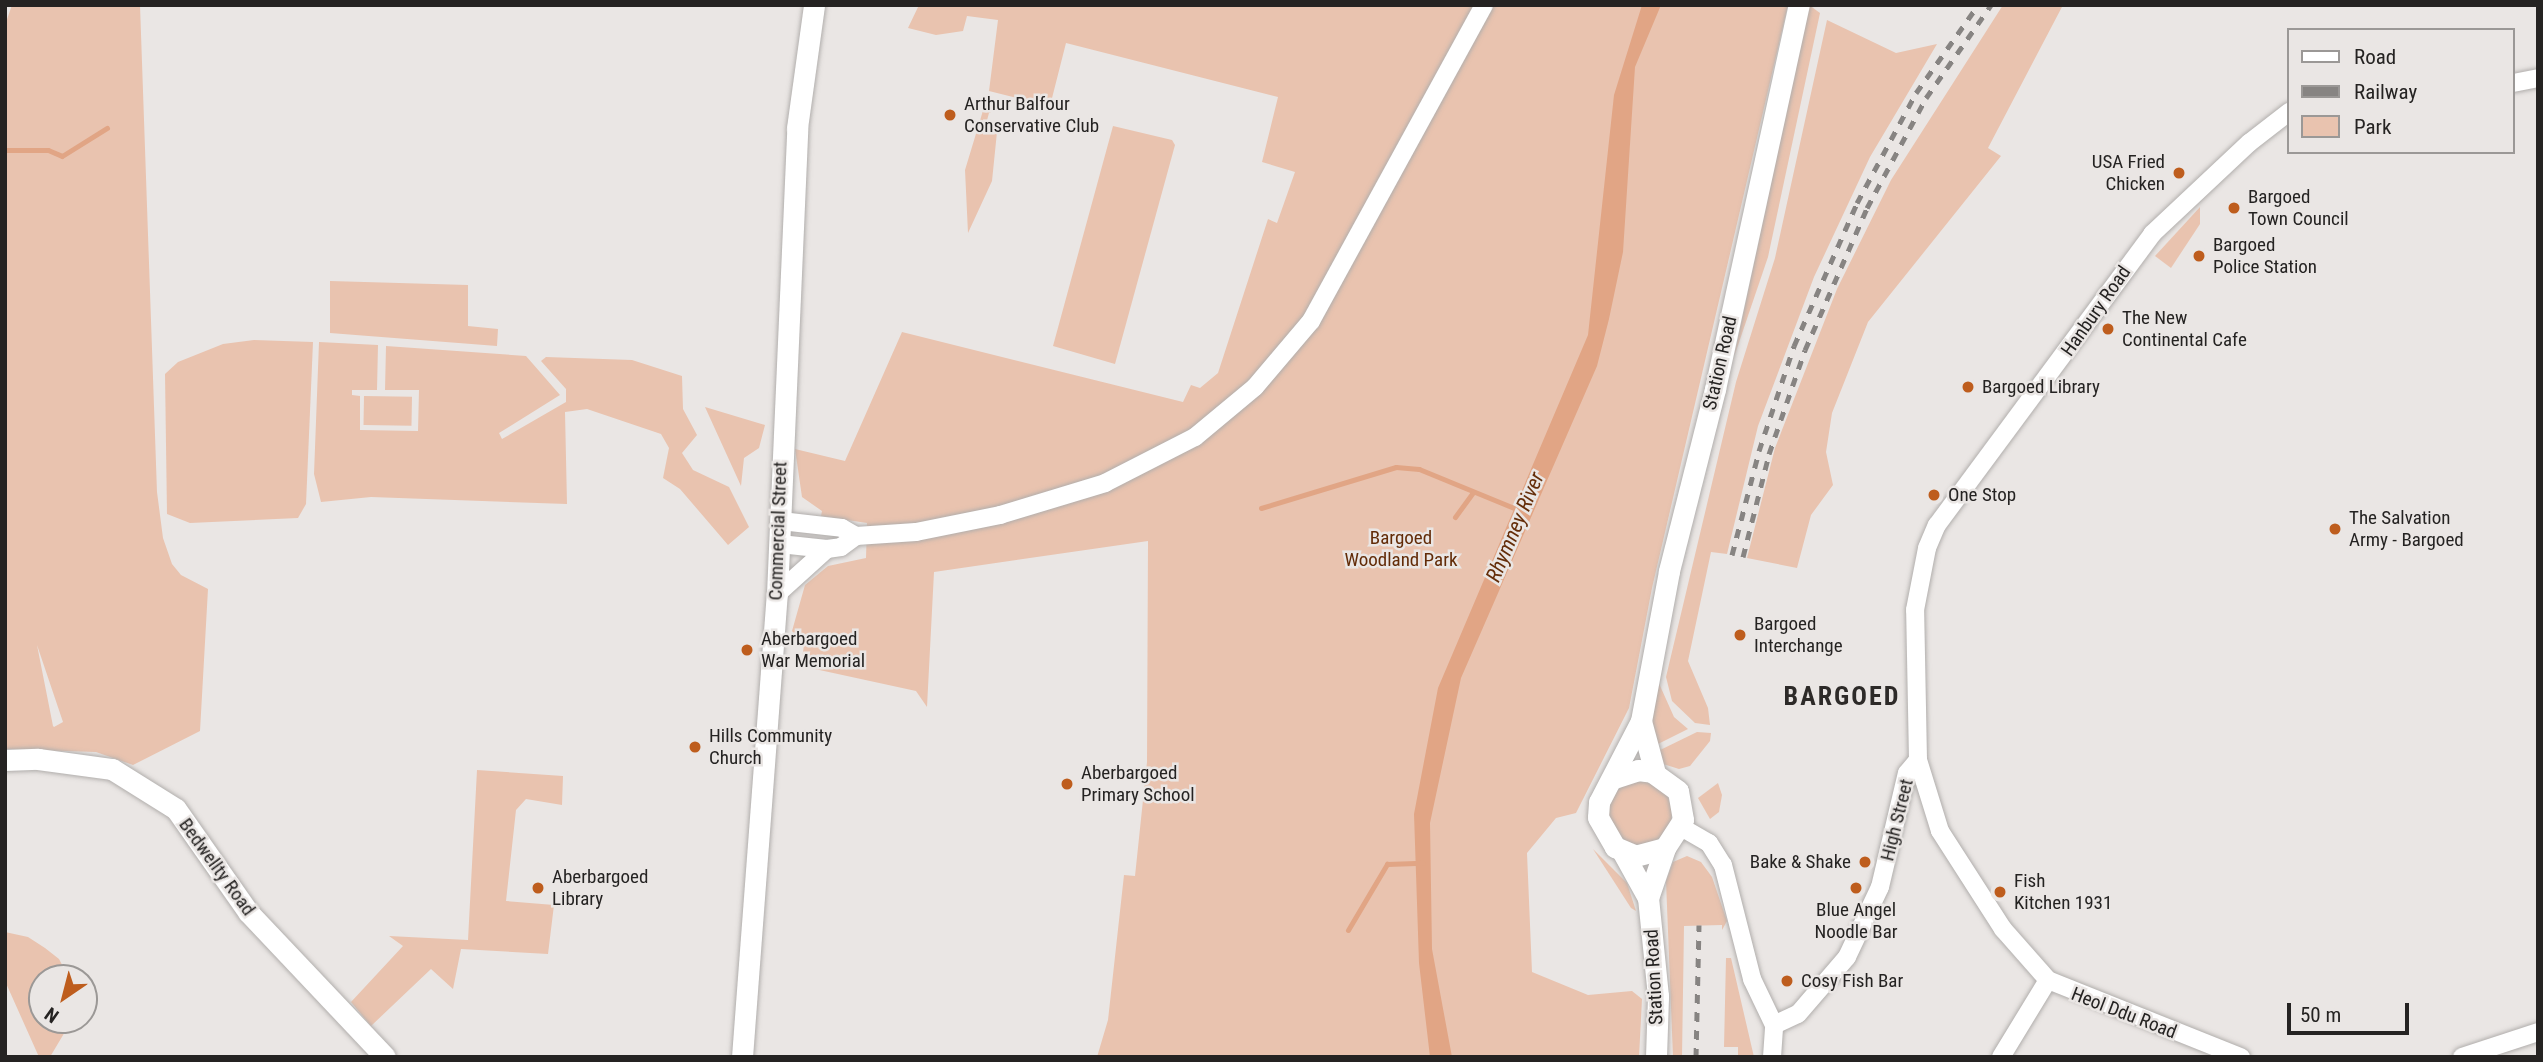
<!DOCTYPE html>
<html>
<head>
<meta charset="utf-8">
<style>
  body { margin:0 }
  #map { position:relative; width:2543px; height:1062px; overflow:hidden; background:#eae6e4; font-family:"Roboto Condensed",sans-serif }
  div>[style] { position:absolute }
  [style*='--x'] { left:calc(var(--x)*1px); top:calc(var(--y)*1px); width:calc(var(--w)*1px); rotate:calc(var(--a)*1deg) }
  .green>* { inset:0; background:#e9c3af; transform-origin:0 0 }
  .round { border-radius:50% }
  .water>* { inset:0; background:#e1a585 }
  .stream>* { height:5px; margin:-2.5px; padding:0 2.5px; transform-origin:2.5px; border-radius:2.5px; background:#e1a585 }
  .roads { filter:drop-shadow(0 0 2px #b1aeac) drop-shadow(0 0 2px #b1aeac) }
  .minor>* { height:18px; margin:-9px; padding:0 9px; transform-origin:9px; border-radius:9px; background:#fff }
  .major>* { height:21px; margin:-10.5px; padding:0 10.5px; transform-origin:10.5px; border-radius:10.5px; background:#fff }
  .rail>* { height:5px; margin-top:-2.5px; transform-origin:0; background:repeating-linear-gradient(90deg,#878482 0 9px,transparent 0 18px) }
  .dots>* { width:19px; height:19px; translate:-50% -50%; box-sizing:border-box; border:4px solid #eae6e4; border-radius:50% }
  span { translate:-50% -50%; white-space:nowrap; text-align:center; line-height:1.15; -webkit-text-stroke:5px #eae6e4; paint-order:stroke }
  .poi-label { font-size:19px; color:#252322 }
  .left { translate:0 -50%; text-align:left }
  .right { translate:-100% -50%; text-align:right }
  .street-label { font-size:19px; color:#252322 }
  .park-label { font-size:19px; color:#622b07 }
  .water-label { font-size:21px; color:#652e0a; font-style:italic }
  .district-label { font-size:26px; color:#2d2a28; font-weight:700; letter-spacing:2px }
  .frame { position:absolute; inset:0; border:7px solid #252322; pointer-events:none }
  .legend { position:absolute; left:2287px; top:28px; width:228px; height:126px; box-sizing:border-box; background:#eae6e4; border:2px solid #9b9896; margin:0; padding:9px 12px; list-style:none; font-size:21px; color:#252322 }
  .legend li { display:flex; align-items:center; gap:14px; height:35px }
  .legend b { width:35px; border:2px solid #9b9896 }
  .north { position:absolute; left:28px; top:964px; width:70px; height:70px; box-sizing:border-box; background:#eae6e4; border:2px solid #9b9896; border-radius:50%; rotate:215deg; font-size:19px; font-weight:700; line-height:28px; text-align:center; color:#252322 }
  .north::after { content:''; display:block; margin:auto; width:24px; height:32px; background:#be5d1d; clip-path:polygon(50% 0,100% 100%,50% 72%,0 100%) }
  .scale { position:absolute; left:2287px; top:1003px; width:122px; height:32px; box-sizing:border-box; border:4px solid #252322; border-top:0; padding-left:9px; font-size:21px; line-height:24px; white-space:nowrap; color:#252322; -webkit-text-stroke:5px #eae6e4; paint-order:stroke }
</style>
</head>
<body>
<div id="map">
  <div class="green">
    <i style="clip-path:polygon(evenodd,12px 5px,140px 5px,157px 492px,163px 538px,172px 564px,181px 575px,208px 589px,200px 731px,133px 765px,96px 752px,5px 749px,5px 25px,12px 5px,37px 645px,63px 722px,54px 727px,53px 726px,37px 645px)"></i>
    <i style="clip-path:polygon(919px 5px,1788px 5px,1652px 588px,1629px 708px,1576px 813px,1556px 818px,1527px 853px,1532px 972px,1588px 995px,1632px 991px,1642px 999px,1639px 1057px,1097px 1057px,1108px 1020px,1124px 875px,1135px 876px,1147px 762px,1148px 541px,934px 572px,927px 707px,916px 691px,801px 666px,804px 645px,792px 631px,805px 585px,828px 566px,866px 558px,867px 523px,821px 516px,822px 511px,802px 497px,795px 449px,845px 461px,902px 332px,1183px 402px,1191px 385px,1200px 388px,1218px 373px,1268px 219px,1277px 223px,1295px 172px,1262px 162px,1278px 97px,1066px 43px,1050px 106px,989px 91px,998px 20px,967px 16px,963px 31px,936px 35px,908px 28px)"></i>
    <i style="clip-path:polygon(1809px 5px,1820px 13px,1768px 257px,1734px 357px)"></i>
    <i style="clip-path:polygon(2003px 5px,2063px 5px,1988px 148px,2001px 156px,1868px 322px,1832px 413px,1826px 452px,1833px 485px,1811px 515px,1797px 568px,1747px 558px,1775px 448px,1837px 289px,1891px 180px)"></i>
    <i style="clip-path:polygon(1827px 20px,1896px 53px,1937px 44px,1870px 157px,1814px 277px,1758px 426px,1727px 554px,1711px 552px,1688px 661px,1708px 708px,1710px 725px,1695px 723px,1672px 701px,1666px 677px,1736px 382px,1775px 258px)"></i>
    <i style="clip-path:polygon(985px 104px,1001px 108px,989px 113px,986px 124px,997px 132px,992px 181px,968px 233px,965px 170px)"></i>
    <i style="clip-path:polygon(1113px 126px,1172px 140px,1175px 145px,1115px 364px,1053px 346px)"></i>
    <i style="clip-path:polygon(2200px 207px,2200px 224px,2171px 268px,2155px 256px)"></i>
    <i style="clip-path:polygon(330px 281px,468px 285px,468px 326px,498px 329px,497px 346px,330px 333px)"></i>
    <i style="clip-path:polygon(254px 340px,313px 342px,306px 504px,298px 518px,190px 523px,167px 514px,165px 374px,178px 362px,223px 344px)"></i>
    <i style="clip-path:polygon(319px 342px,378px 345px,377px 390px,352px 390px,352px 395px,360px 396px,360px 430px,418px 431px,419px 390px,385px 390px,386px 346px,526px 356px,560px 395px,499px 433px,502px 439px,566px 402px,566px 389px,541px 361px,546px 357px,632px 360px,682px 376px,683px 409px,697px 435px,682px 453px,693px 470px,729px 487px,749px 527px,728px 545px,680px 489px,663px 478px,669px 448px,661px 434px,587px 409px,565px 412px,567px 504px,371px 497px,321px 502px,314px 474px)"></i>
    <i style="left:364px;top:396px;width:48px;height:29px;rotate:1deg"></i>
    <i style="clip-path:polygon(705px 407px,765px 425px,759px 448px,744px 458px,741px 486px)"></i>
    <i style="clip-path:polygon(1657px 679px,1674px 717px,1688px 729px,1652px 747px,1649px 731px)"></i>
    <i style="clip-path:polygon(1697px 732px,1711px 733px,1710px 741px,1690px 766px,1679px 769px,1660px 763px,1654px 753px)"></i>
    <i style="clip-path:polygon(477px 770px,563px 776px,562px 805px,526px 799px,516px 810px,506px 901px,554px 905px,548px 954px,461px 949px,453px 989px,431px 969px,371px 1026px,351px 1002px,403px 946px,389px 936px,468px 940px)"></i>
    <i class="round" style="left:1608px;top:781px;width:64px;height:64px"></i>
    <i style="clip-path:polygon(1718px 783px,1722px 795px,1719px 812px,1710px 819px,1698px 798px)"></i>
    <i style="clip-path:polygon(1593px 849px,1627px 883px,1636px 911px,1631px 908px)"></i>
    <i style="clip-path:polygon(1687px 856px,1701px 862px,1712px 877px,1727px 921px,1722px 930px,1722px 925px,1684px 926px,1682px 1057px,1673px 1057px,1666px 881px,1673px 862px)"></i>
    <i style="clip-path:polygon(5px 932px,28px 937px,45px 948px,59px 959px,68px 976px,42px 978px,42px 1020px,72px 1020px,50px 1057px,39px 1057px,5px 981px)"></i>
    <i style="clip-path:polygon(1726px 958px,1731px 958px,1754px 1057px,1738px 1057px,1738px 1047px,1724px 1047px)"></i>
  </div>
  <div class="water">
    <i style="clip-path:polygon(1642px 5px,1661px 5px,1635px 67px,1623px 252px,1609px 319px,1597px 366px,1461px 678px,1430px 823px,1432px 949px,1452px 1057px,1430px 1057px,1419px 963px,1414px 814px,1438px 688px,1588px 335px,1614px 95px)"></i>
  </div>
  <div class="stream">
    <i style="--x:5;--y:150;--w:43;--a:0"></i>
    <i style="--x:48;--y:150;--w:15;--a:23"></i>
    <i style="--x:62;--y:156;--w:53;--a:-31.9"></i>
    <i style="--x:1261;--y:508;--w:141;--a:-16.9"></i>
    <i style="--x:1396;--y:467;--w:23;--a:5"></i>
    <i style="--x:1419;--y:469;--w:108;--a:22.3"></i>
    <i style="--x:1455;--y:517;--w:31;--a:-54"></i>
    <i style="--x:1348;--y:930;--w:77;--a:-59.4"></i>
    <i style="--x:1387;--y:864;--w:36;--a:-2"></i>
  </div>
  <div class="roads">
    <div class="minor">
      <i style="--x:2513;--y:83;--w:25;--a:-11"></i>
      <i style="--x:781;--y:521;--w:61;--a:6.5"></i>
      <i style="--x:842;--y:528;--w:16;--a:30"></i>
      <i style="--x:780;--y:544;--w:47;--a:6.1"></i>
      <i style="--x:827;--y:549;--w:14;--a:-8"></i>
      <i style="--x:841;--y:547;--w:19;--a:-36"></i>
      <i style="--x:856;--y:536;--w:60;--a:-3.8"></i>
      <i style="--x:916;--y:532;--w:86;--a:-11.4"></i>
      <i style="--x:1000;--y:515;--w:110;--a:-16.9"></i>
      <i style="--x:1105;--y:483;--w:101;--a:-27.1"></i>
      <i style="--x:1195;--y:437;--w:78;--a:-39.8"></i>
      <i style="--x:1255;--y:387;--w:87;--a:-49.7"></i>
      <i style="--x:1311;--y:321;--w:360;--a:-61.3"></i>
      <i style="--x:777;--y:594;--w:67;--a:-42"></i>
      <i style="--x:1918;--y:760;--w:74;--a:72.8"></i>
      <i style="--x:1940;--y:831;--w:117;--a:57.3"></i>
      <i style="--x:2003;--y:929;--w:68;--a:48.6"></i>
      <i style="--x:1681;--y:827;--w:32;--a:30"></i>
      <i style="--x:1709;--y:843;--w:26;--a:58"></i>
      <i style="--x:1723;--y:865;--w:118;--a:75.7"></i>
      <i style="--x:1752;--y:979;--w:51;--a:64.4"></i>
      <i style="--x:2048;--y:980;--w:208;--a:21.8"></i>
      <i style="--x:1774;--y:1025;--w:26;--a:-25"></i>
      <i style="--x:1798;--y:1014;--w:75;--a:-49.3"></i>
      <i style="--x:1847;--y:957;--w:77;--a:-64.8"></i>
      <i style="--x:1880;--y:887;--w:117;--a:-76.7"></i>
      <i style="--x:1907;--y:773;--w:17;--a:-50"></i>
      <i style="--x:1918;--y:760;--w:150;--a:-91.1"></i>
      <i style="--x:1915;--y:610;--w:63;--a:-79"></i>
      <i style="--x:1927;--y:548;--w:25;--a:-67"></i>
      <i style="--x:1937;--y:525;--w:362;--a:-53.5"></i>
      <i style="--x:2152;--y:234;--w:133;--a:-43.2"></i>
      <i style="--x:2249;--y:143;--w:51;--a:-37.8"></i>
      <i style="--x:1772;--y:1057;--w:32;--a:-86"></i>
      <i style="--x:2001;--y:1057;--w:90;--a:-58.6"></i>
      <i style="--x:2462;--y:1057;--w:80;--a:-18.2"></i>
    </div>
    <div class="major">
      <i style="--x:1641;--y:721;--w:54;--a:74.9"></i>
      <i style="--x:5;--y:760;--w:33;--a:-2"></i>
      <i style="--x:38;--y:759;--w:75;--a:7.7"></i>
      <i style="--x:112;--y:769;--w:75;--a:32"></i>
      <i style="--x:176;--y:809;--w:126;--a:55"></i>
      <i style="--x:248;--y:912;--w:199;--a:46.6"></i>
      <i style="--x:1614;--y:778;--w:25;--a:-18"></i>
      <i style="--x:1638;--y:770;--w:14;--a:8"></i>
      <i style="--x:1652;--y:772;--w:32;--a:36"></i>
      <i style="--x:1678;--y:791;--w:29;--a:80"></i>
      <i style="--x:1683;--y:820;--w:33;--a:123"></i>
      <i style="--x:1665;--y:848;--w:30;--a:165"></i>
      <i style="--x:1636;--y:856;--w:23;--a:-157"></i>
      <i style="--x:1615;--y:847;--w:34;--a:-120"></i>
      <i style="--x:1598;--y:817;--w:15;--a:-86"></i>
      <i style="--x:1599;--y:802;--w:91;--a:-62.6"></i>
      <i style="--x:1641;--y:721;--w:153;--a:-79.4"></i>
      <i style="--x:1669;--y:571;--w:188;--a:-75.8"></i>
      <i style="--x:1715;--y:389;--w:393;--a:-77.7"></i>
      <i style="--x:1622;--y:851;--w:54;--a:61"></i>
      <i style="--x:742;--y:1057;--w:464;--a:-85.7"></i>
      <i style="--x:777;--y:594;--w:466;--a:-87.5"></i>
      <i style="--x:797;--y:128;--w:124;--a:-82.1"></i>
      <i style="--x:1656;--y:1057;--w:61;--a:-88.1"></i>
      <i style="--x:1658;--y:996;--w:99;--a:-95.8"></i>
      <i style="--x:1648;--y:898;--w:53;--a:-71.2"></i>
    </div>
  </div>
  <div class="rail">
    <i style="--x:1732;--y:555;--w:107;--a:-75.4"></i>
    <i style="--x:1759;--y:451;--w:111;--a:-71.6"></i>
    <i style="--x:1794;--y:346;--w:156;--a:-66.2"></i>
    <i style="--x:1857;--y:203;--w:125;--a:-61.8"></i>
    <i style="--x:1916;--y:93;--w:108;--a:-54.8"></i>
    <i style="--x:1743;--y:557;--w:106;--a:-75.8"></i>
    <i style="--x:1769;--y:454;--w:110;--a:-70.9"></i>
    <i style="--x:1805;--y:350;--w:155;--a:-66.4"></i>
    <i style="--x:1867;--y:208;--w:125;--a:-61.8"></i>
    <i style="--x:1926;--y:98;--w:113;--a:-55"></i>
    <i style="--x:1696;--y:1057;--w:132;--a:-88.7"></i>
  </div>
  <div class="dots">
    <i style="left:950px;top:115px;background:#be5d1d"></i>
    <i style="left:2179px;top:173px;background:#be5d1d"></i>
    <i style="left:2234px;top:208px;background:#be5d1d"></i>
    <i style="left:2199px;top:256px;background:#be5d1d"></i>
    <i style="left:2108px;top:329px;background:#be5d1d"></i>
    <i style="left:1968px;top:387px;background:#be5d1d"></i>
    <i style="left:1934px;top:495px;background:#be5d1d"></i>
    <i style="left:2335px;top:529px;background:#be5d1d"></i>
    <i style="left:1740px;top:635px;background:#be5d1d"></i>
    <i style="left:747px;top:650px;background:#be5d1d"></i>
    <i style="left:695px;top:747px;background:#be5d1d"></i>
    <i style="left:1067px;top:784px;background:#be5d1d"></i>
    <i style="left:1865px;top:862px;background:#be5d1d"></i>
    <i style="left:538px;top:888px;background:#be5d1d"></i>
    <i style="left:1856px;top:888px;background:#be5d1d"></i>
    <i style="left:2000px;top:892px;background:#be5d1d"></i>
    <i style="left:1787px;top:981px;background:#be5d1d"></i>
  </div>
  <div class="poi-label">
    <span class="left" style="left:964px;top:115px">Arthur Balfour<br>Conservative Club</span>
    <span class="right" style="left:2165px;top:173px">USA Fried<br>Chicken</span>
    <span class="left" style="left:2248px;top:208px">Bargoed<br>Town Council</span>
    <span class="left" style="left:2213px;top:256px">Bargoed<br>Police Station</span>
    <span class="left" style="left:2122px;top:329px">The New<br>Continental Cafe</span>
    <span class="left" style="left:1982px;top:387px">Bargoed Library</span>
    <span class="left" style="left:1948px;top:495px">One Stop</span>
    <span class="left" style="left:2349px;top:529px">The Salvation<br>Army - Bargoed</span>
    <span class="left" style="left:1754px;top:635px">Bargoed<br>Interchange</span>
    <span class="left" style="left:761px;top:650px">Aberbargoed<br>War Memorial</span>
    <span class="left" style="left:709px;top:747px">Hills Community<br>Church</span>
    <span class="left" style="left:1081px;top:784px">Aberbargoed<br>Primary School</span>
    <span class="right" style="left:1851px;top:862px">Bake &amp; Shake</span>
    <span class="left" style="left:552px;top:888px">Aberbargoed<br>Library</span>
    <span class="left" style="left:2014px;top:892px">Fish<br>Kitchen 1931</span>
    <span style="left:1856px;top:921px">Blue Angel<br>Noodle Bar</span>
    <span class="left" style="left:1801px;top:981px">Cosy Fish Bar</span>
  </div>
  <div class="street-label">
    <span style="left:2096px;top:311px;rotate:-55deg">Hanbury Road</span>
    <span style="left:1720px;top:363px;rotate:-77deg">Station Road</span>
    <span style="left:778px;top:531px;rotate:-88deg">Commercial Street</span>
    <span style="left:1897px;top:820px;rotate:-76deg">High Street</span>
    <span style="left:217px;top:867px;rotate:54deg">Bedwellty Road</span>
    <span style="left:1654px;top:977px;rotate:-93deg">Station Road</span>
    <span style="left:2124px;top:1013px;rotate:21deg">Heol Ddu Road</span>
  </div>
  <div class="park-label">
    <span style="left:1401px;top:549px">Bargoed<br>Woodland Park</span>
  </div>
  <div class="water-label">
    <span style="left:1515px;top:527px;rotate:-67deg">Rhymney River</span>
  </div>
  <div class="district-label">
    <span style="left:1842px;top:697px">BARGOED</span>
  </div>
  <div class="frame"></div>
  <ul class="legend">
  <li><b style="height:9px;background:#fff"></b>Road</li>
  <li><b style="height:9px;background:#878482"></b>Railway</li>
  <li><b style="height:19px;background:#e9c3af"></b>Park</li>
  </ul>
  <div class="north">N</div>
  <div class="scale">50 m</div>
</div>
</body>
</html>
